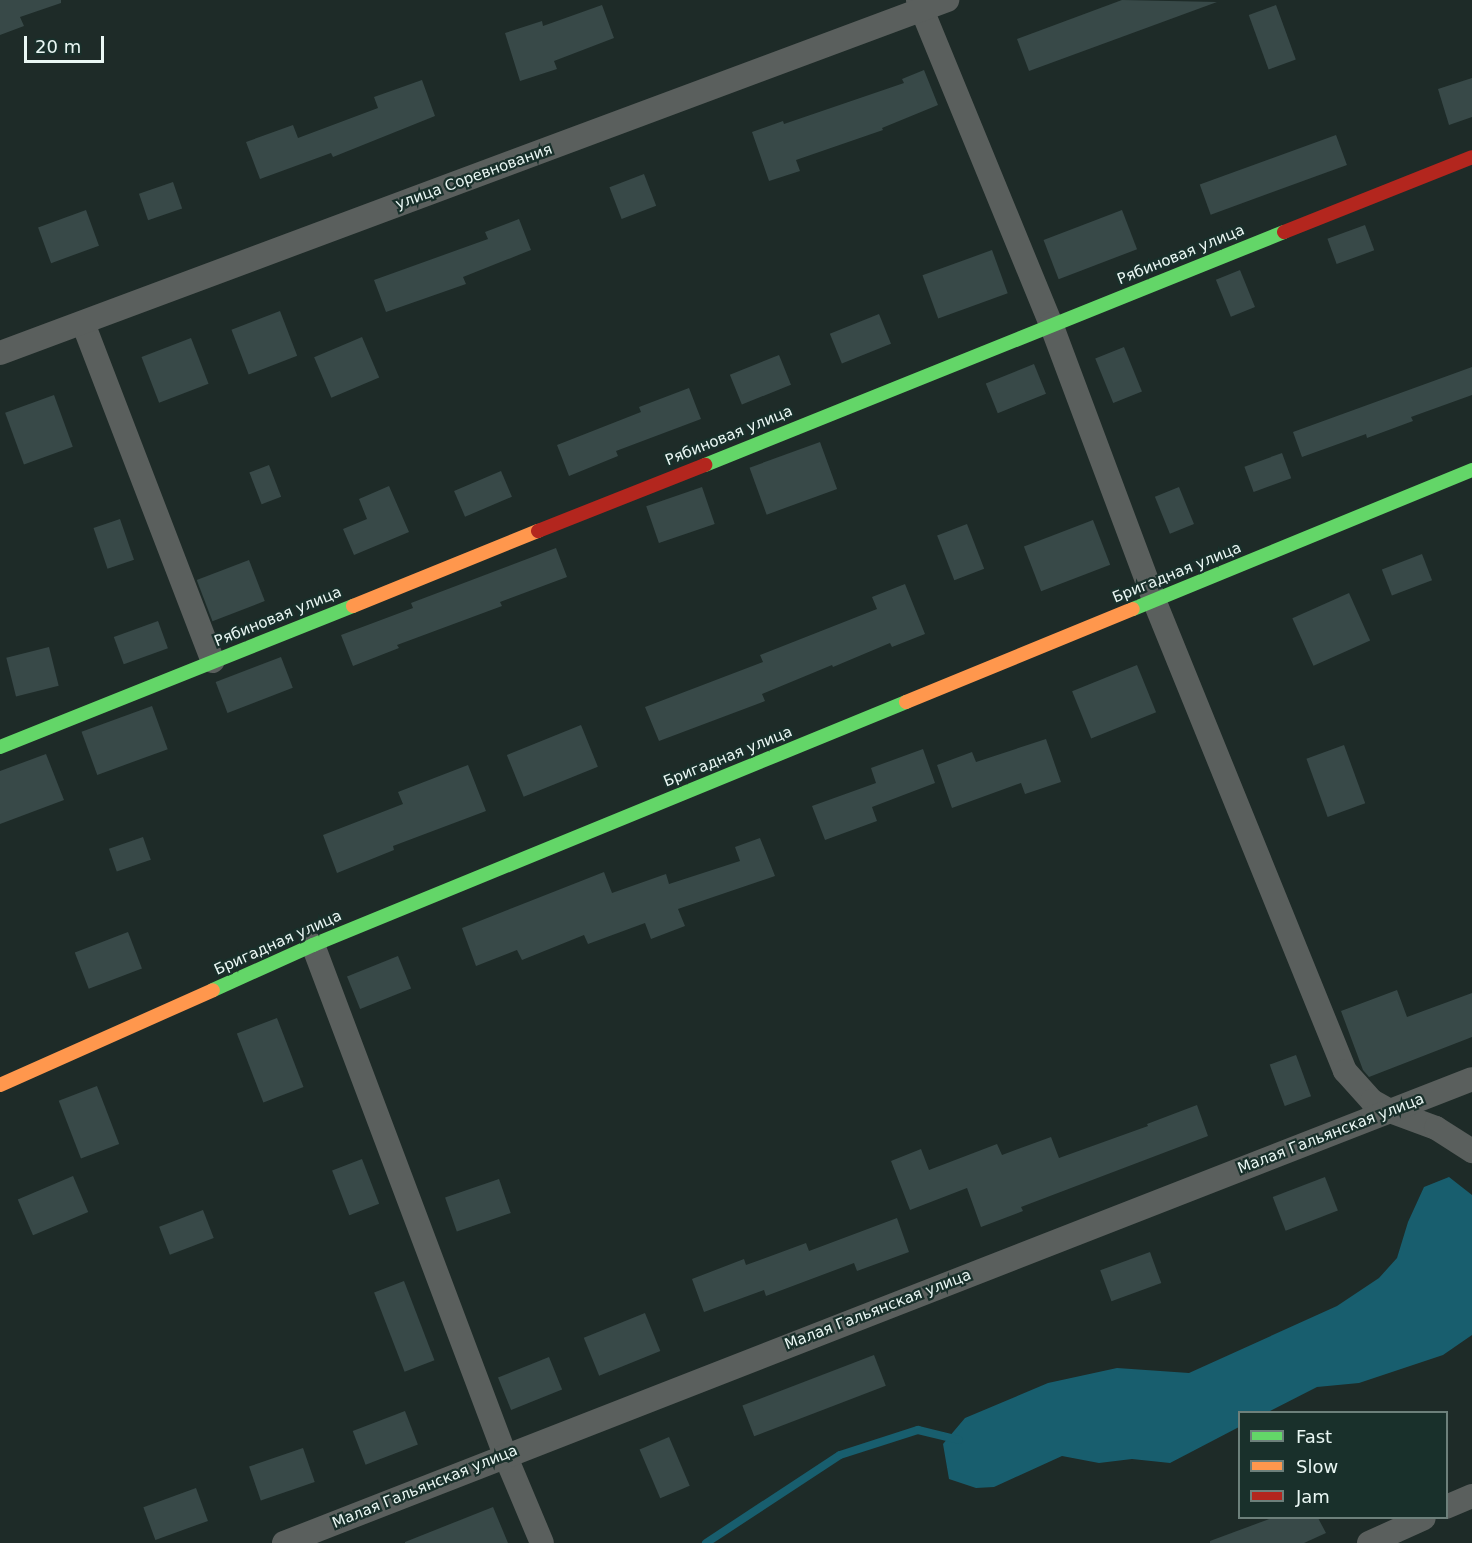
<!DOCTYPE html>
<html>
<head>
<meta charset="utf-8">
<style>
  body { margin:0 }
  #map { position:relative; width:1472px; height:1543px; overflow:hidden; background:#1e2b28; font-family:"DejaVu Sans",sans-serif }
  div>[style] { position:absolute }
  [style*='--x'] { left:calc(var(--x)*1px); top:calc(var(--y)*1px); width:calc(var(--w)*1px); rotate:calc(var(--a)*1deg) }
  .water>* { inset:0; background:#185e6e }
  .stream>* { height:8px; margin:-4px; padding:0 4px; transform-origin:4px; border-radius:4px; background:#185e6e }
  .building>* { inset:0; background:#384948; transform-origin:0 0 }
  .street>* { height:24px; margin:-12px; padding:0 12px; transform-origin:12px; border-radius:12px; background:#5a5f5d }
  .fast>* { height:14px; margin:-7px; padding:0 7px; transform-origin:7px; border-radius:7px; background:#63d668 }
  .slow>* { height:14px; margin:-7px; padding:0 7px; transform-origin:7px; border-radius:7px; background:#ff974d }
  .jam>* { height:14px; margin:-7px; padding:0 7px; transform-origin:7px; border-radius:7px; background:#b3261e }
  span { translate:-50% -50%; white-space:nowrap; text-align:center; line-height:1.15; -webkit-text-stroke:4.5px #19302b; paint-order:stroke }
  .street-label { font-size:15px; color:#eaf7f4 }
  .legend { position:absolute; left:1238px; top:1411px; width:210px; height:108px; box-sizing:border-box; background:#19302b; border:2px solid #6d807b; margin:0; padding:8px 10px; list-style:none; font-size:18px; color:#eaf7f4 }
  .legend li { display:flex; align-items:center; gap:12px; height:30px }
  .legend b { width:30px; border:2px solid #6d807b }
  .scale { position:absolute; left:24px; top:36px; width:80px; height:27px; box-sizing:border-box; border:3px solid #eaf7f4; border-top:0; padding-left:8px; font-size:18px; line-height:21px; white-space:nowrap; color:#eaf7f4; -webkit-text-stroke:4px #19302b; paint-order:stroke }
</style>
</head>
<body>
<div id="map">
  <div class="water">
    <i style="clip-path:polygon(1449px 1177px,1472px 1195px,1472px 1335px,1443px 1355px,1359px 1383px,1317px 1387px,1268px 1412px,1240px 1412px,1239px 1427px,1170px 1463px,1132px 1459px,1099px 1463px,1062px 1456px,994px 1487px,976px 1488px,949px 1479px,943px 1444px,965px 1418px,1048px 1383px,1117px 1368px,1189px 1373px,1337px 1306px,1379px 1278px,1397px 1258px,1408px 1222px,1424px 1187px)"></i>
  </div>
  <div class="stream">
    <i style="--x:706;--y:1543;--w:160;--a:-33.3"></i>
    <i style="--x:840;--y:1455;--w:82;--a:-17.8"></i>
    <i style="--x:918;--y:1430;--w:42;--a:13.7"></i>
  </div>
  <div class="building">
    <i style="clip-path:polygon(0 0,61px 0,61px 3px,20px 17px,24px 26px,0 35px)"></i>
    <i style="clip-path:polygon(1122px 0,1217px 2px,1029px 71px,1017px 39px)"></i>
    <i style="clip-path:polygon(602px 5px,614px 38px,554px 61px,557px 69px,520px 81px,505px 33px,542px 21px,543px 26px)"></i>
    <i style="left:1276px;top:5px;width:58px;height:29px;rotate:70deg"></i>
    <i style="clip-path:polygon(924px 70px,938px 105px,882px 128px,883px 130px,796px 160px,800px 171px,769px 181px,752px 132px,783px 121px,784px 124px,904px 83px,902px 79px)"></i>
    <i style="clip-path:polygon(1472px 78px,1472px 117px,1449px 125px,1438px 89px)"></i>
    <i style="clip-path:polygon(422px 80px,435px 116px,333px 157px,331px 153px,260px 179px,246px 142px,293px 125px,298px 138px,378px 108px,374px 97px)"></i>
    <i style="left:1336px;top:135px;width:32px;height:145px;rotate:70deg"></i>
    <i style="left:644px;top:174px;width:34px;height:37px;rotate:69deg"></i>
    <i style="left:173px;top:182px;width:28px;height:36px;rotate:71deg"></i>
    <i style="left:86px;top:210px;width:38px;height:51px;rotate:70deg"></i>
    <i style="left:1122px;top:210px;width:42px;height:84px;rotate:69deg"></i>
    <i style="clip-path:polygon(519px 219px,531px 250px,463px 277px,466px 284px,386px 312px,374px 280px,488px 239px,485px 232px)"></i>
    <i style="left:1365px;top:225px;width:27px;height:40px;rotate:70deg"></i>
    <i style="left:992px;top:250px;width:46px;height:74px;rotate:70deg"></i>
    <i style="left:1240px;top:270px;width:40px;height:26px;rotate:68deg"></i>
    <i style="left:280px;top:311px;width:48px;height:52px;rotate:69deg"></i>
    <i style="left:879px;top:314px;width:32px;height:53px;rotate:68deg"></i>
    <i style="left:362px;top:337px;width:44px;height:52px;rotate:67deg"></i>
    <i style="left:191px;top:338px;width:49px;height:53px;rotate:69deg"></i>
    <i style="left:1124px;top:347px;width:48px;height:31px;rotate:68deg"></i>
    <i style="left:779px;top:355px;width:32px;height:53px;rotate:68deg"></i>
    <i style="left:1034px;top:364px;width:32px;height:52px;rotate:68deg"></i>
    <i style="clip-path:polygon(1472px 367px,1472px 395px,1411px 417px,1413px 421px,1367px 438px,1366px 434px,1302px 457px,1293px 432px)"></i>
    <i style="clip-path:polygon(689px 388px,701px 419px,616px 451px,618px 456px,569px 476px,557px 445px,641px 412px,639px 407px)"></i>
    <i style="left:54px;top:395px;width:55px;height:52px;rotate:70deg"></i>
    <i style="left:820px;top:442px;width:50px;height:75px;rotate:70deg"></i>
    <i style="left:1282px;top:453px;width:27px;height:40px;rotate:70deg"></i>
    <i style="left:269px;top:465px;width:34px;height:21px;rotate:69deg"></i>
    <i style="left:501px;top:471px;width:28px;height:51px;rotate:67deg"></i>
    <i style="clip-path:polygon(389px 486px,409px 532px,354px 555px,343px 529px,367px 519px,359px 499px)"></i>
    <i style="left:702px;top:487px;width:39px;height:59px;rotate:71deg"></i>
    <i style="left:1179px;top:487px;width:40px;height:26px;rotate:68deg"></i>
    <i style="left:120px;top:519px;width:43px;height:28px;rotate:71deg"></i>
    <i style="left:1093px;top:520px;width:48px;height:74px;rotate:69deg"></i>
    <i style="left:967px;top:524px;width:48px;height:32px;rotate:69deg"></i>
    <i style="clip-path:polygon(556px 548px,567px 577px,500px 602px,502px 606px,397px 645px,399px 648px,353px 666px,341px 635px,413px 608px,411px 603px)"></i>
    <i style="left:1422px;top:554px;width:28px;height:43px;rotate:69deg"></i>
    <i style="left:249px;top:560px;width:44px;height:56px;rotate:69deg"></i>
    <i style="clip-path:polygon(905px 584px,925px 634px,892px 647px,890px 643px,833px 667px,832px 665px,762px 694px,765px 701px,659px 741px,645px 707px,763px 662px,760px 655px,877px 609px,872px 597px)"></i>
    <i style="left:1349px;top:593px;width:52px;height:62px;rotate:66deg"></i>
    <i style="left:158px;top:621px;width:29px;height:47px;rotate:70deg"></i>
    <i style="left:49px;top:647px;width:40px;height:44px;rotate:76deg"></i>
    <i style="left:281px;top:657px;width:33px;height:70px;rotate:69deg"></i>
    <i style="left:1137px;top:665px;width:51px;height:70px;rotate:68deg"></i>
    <i style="left:152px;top:706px;width:46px;height:75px;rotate:70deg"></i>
    <i style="left:581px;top:725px;width:45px;height:80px;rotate:68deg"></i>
    <i style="clip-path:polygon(1046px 739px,1061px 782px,1025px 794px,1021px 783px,952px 808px,937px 765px,972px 752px,976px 762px)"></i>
    <i style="left:1344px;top:745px;width:62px;height:40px;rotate:70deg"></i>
    <i style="clip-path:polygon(923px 749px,935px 783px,872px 807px,877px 821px,825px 840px,812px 806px,876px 783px,871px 768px)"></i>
    <i style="clip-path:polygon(46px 754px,64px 800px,0 824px,0 771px)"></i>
    <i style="clip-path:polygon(468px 765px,486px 811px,393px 846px,394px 850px,337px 873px,323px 835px,403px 804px,398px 792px)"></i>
    <i style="left:143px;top:837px;width:24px;height:36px;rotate:71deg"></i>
    <i style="clip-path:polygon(760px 838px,775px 876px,678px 909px,685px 926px,651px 939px,645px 923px,588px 944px,584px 935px,522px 960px,517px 950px,476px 966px,462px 928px,604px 872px,612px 893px,666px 874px,669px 884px,740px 861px,735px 847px)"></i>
    <i style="left:128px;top:932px;width:39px;height:57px;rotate:69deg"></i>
    <i style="left:398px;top:956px;width:35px;height:55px;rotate:68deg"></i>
    <i style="clip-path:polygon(1397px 990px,1407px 1017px,1472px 993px,1472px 1037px,1369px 1077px,1363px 1070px,1341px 1011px)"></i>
    <i style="left:277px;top:1018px;width:74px;height:43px;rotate:69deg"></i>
    <i style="left:1296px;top:1055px;width:44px;height:28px;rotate:70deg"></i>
    <i style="left:97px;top:1086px;width:62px;height:41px;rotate:69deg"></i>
    <i style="clip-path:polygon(1197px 1105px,1208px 1136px,1021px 1207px,1023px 1211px,981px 1227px,967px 1188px,910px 1210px,891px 1161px,921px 1149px,929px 1170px,997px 1144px,1002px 1155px,1051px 1137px,1059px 1158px,1148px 1126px,1147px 1124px)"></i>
    <i style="left:362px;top:1159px;width:48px;height:32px;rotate:69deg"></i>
    <i style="left:73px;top:1176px;width:39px;height:60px;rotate:67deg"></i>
    <i style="left:1325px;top:1177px;width:36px;height:56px;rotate:69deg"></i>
    <i style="left:499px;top:1179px;width:36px;height:57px;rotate:71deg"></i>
    <i style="left:203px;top:1210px;width:30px;height:47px;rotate:69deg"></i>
    <i style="clip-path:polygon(897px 1218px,909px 1252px,857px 1271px,854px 1263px,766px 1296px,764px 1290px,704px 1312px,692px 1279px,744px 1259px,746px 1265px,806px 1243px,809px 1251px)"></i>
    <i style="left:1150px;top:1252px;width:33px;height:53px;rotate:70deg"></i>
    <i style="left:404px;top:1281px;width:85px;height:32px;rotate:69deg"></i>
    <i style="left:645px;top:1313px;width:41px;height:66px;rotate:68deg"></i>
    <i style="left:874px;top:1355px;width:33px;height:141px;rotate:69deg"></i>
    <i style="left:549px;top:1357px;width:35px;height:55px;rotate:68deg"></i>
    <i style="left:405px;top:1411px;width:36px;height:56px;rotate:69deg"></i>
    <i style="left:669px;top:1437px;width:53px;height:32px;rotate:67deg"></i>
    <i style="left:303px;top:1448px;width:36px;height:57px;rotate:71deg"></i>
    <i style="left:196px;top:1488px;width:35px;height:56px;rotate:70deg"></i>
    <i style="clip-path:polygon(493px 1507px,508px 1543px,405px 1543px,405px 1542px)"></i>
    <i style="clip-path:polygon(1272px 1518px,1318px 1518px,1326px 1533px,1304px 1543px,1210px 1543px,1210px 1541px)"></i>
  </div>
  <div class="street">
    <i style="--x:918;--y:0;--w:350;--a:67.7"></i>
    <i style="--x:1051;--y:324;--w:295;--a:69.5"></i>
    <i style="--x:1154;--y:600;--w:508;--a:67.93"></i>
    <i style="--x:1345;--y:1071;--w:40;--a:48"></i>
    <i style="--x:1372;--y:1101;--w:21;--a:29"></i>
    <i style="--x:1390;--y:1111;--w:49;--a:20.3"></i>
    <i style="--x:1436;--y:1128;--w:43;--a:32.6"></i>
    <i style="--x:83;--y:323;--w:362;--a:69"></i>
    <i style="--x:0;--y:353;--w:1011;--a:-20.44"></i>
    <i style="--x:313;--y:945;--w:545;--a:69.37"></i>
    <i style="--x:505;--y:1455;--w:95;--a:67.2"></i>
    <i style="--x:1446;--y:1507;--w:28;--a:-23"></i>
    <i style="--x:284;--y:1543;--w:1275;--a:-21.33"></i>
    <i style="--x:1369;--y:1543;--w:60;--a:-24.4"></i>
  </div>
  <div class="fast">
    <i style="--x:705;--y:465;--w:624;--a:-21.92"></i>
    <i style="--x:1133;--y:609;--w:366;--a:-22.3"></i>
    <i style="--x:0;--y:747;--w:380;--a:-21.8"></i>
    <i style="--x:213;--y:990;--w:110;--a:-24.2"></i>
    <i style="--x:313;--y:945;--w:641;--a:-22.28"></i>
  </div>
  <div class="slow">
    <i style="--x:353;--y:606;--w:200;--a:-22.1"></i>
    <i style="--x:906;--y:702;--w:245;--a:-22.3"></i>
    <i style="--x:0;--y:1085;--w:233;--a:-24"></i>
  </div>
  <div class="jam">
    <i style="--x:1284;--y:232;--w:202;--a:-21.7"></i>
    <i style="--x:538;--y:531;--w:180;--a:-21.6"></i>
  </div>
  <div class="street-label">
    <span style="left:474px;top:177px;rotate:-20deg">улица Соревнования</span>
    <span style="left:1181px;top:255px;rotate:-22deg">Рябиновая улица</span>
    <span style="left:729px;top:436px;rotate:-22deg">Рябиновая улица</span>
    <span style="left:1177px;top:573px;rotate:-22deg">Бригадная улица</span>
    <span style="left:278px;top:617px;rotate:-22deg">Рябиновая улица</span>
    <span style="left:728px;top:757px;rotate:-22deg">Бригадная улица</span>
    <span style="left:278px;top:943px;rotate:-24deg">Бригадная улица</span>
    <span style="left:1331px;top:1134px;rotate:-21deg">Малая Гальянская улица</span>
    <span style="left:878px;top:1310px;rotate:-21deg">Малая Гальянская улица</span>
    <span style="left:425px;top:1487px;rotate:-22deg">Малая Гальянская улица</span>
  </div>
  <ul class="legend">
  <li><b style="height:8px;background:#63d668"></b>Fast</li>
  <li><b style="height:8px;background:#ff974d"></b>Slow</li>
  <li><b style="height:8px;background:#b3261e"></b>Jam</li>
  </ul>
  <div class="scale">20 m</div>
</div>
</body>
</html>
